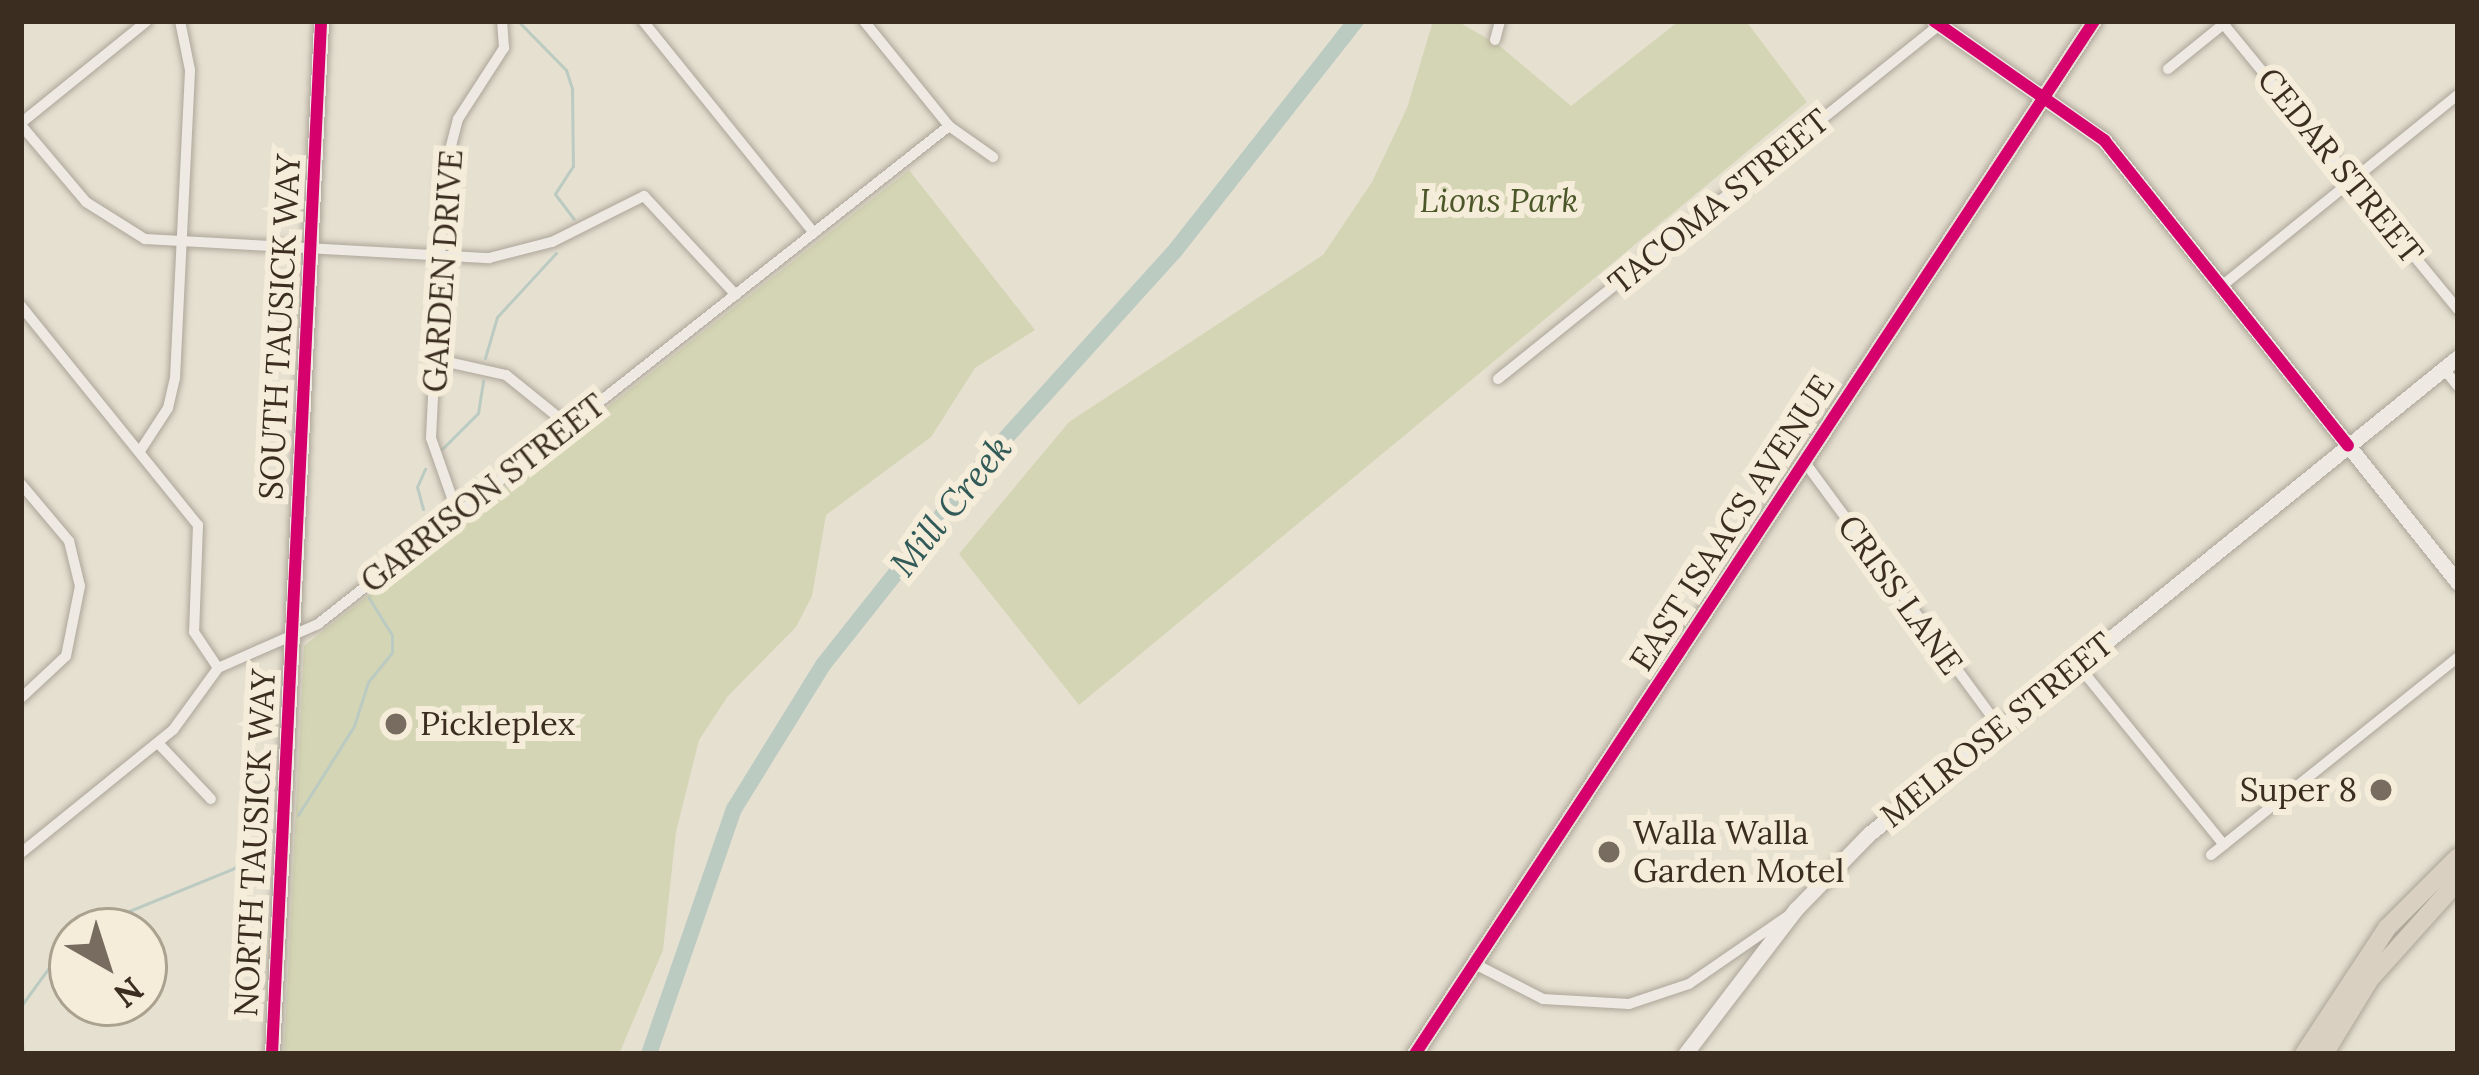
<!DOCTYPE html>
<html>
<head>
<meta charset="utf-8">
<style>
  body { margin:0 }
  #map { position:relative; width:2479px; height:1075px; overflow:hidden; background:#e6e0d1; font-family:Lora,serif }
  div>[style] { position:absolute }
  [style*='--x'] { left:calc(var(--x)*1px); top:calc(var(--y)*1px); width:calc(var(--w)*1px); rotate:calc(var(--a)*1deg) }
  .green>* { inset:0; background:#d4d5b4 }
  .stream>* { height:3px; margin:-1.5px; padding:0 1.5px; transform-origin:1.5px; border-radius:1.5px; background:#bccbc2 }
  .river>* { height:16px; margin:-8px; padding:0 8px; transform-origin:8px; border-radius:8px; background:#bccbc2 }
  .roads { filter:drop-shadow(0 0 3px #aca599) drop-shadow(0 0 3px #aca599) }
  .street>* { height:10px; margin:-5px; padding:0 5px; transform-origin:5px; border-radius:5px; background:#eeeae3 }
  .secondary>* { height:15px; margin:-7.5px; padding:0 7.5px; transform-origin:7.5px; border-radius:7.5px; background:#eeeae3 }
  .primary>* { height:16px; margin:-8px; padding:0 8px; transform-origin:8px; border-radius:8px; background:#e5e0d4 }
  .highway>* { height:18px; margin:-9px; padding:0 9px; transform-origin:9px; border-radius:9px; background:#d9d0c2 }
  .cycleway>* { height:12px; margin:-6px; padding:0 6px; transform-origin:6px; border-radius:6px; background:#d6006c }
  .dots>* { width:33px; height:33px; translate:-50% -50%; box-sizing:border-box; border:6px solid #f5edd9; border-radius:50% }
  span { translate:-50% -50%; white-space:nowrap; text-align:center; line-height:1.15; -webkit-text-stroke:12px #f5edd9; paint-order:stroke }
  .street-label { font-size:33px; color:#3b2e21 }
  .park-label { font-size:33px; color:#4b5728; font-style:italic }
  .poi-label { font-size:33px; color:#3b2e21 }
  .left { translate:0 -50%; text-align:left }
  .right { translate:-100% -50%; text-align:right }
  .water-label { font-size:36px; color:#315a58; font-style:italic }
  .frame { position:absolute; inset:0; border:24px solid #3b2e21; pointer-events:none }
  .north { position:absolute; left:48px; top:907px; width:120px; height:120px; box-sizing:border-box; background:#f5edd9; border:3px solid #aba18f; border-radius:50%; rotate:141deg; font-size:33px; font-weight:700; line-height:48px; text-align:center; color:#3b2e21 }
  .north::after { content:''; display:block; margin:auto; width:42px; height:54px; background:#776c5f; clip-path:polygon(50% 0,100% 100%,50% 72%,0 100%) }
</style>
</head>
<body>
<div id="map">
  <div class="green">
    <i style="clip-path:polygon(1433px 21px,1457px 21px,1500px 46px,1571px 106px,1679px 21px,1746px 21px,1807px 102px,1079px 705px,959px 554px,1069px 422px,1323px 255px,1372px 182px,1407px 108px)"></i>
    <i style="clip-path:polygon(909px 170px,1035px 330px,975px 368px,931px 437px,826px 515px,812px 596px,796px 627px,728px 696px,699px 740px,676px 832px,663px 950px,619px 1054px,284px 1054px,304px 646px)"></i>
  </div>
  <div class="stream">
    <i style="--x:518;--y:21;--w:69;--a:45.6"></i>
    <i style="--x:566;--y:70;--w:19;--a:72"></i>
    <i style="--x:572;--y:88;--w:78;--a:89.3"></i>
    <i style="--x:573;--y:166;--w:33;--a:123"></i>
    <i style="--x:555;--y:194;--w:31;--a:53"></i>
    <i style="--x:485;--y:358;--w:43;--a:-73.7"></i>
    <i style="--x:497;--y:317;--w:87;--a:-47.3"></i>
    <i style="--x:442;--y:449;--w:51;--a:-45"></i>
    <i style="--x:478;--y:413;--w:33;--a:-81"></i>
    <i style="--x:457;--y:493;--w:30;--a:-37"></i>
    <i style="--x:423;--y:509;--w:23;--a:-105"></i>
    <i style="--x:417;--y:487;--w:20;--a:-66"></i>
    <i style="--x:421;--y:524;--w:30;--a:-42"></i>
    <i style="--x:361;--y:580;--w:81;--a:-43.5"></i>
    <i style="--x:298;--y:815;--w:105;--a:-57.8"></i>
    <i style="--x:354;--y:726;--w:46;--a:-72.3"></i>
    <i style="--x:368;--y:682;--w:38;--a:-51"></i>
    <i style="--x:392;--y:652;--w:17;--a:-90"></i>
    <i style="--x:392;--y:635;--w:44;--a:-121.9"></i>
    <i style="--x:80;--y:931;--w:166;--a:-22.2"></i>
    <i style="--x:234;--y:868;--w:43;--a:-37.4"></i>
    <i style="--x:21;--y:1006;--w:87;--a:-53.9"></i>
    <i style="--x:21;--y:1032;--w:22;--a:85"></i>
  </div>
  <div class="river">
    <i style="--x:649;--y:1054;--w:259;--a:-70.9"></i>
    <i style="--x:734;--y:809;--w:169;--a:-58.3"></i>
    <i style="--x:823;--y:665;--w:259;--a:-51.6"></i>
    <i style="--x:984;--y:462;--w:283;--a:-47.9"></i>
    <i style="--x:1174;--y:252;--w:294;--a:-51.8"></i>
  </div>
  <div class="roads">
    <div class="street">
      <i style="--x:643;--y:21;--w:272;--a:51.1"></i>
      <i style="--x:864;--y:21;--w:135;--a:51"></i>
      <i style="--x:949;--y:126;--w:54;--a:35.2"></i>
      <i style="--x:2221;--y:21;--w:374;--a:50.6"></i>
      <i style="--x:1495;--y:40;--w:20;--a:-75"></i>
      <i style="--x:2168;--y:69;--w:75;--a:-39"></i>
      <i style="--x:21;--y:123;--w:162;--a:-39"></i>
      <i style="--x:21;--y:125;--w:101;--a:49.8"></i>
      <i style="--x:86;--y:202;--w:70;--a:32.1"></i>
      <i style="--x:145;--y:239;--w:345;--a:3.2"></i>
      <i style="--x:489;--y:258;--w:65;--a:-14.3"></i>
      <i style="--x:552;--y:242;--w:103;--a:-26.6"></i>
      <i style="--x:644;--y:196;--w:135;--a:47.1"></i>
      <i style="--x:2223;--y:285;--w:302;--a:-39"></i>
      <i style="--x:21;--y:306;--w:282;--a:51.1"></i>
      <i style="--x:198;--y:525;--w:107;--a:92.1"></i>
      <i style="--x:194;--y:632;--w:43;--a:56.3"></i>
      <i style="--x:434;--y:359;--w:74;--a:12.5"></i>
      <i style="--x:506;--y:375;--w:80;--a:38.9"></i>
      <i style="--x:2444;--y:369;--w:22;--a:51"></i>
      <i style="--x:1498;--y:379;--w:566;--a:-38.75"></i>
      <i style="--x:140;--y:451;--w:51;--a:-56.9"></i>
      <i style="--x:168;--y:408;--w:31;--a:-77"></i>
      <i style="--x:175;--y:378;--w:308;--a:-87.2"></i>
      <i style="--x:190;--y:70;--w:50;--a:-101.5"></i>
      <i style="--x:1804;--y:461;--w:329;--a:53.7"></i>
      <i style="--x:21;--y:484;--w:75;--a:49.9"></i>
      <i style="--x:69;--y:541;--w:46;--a:76.3"></i>
      <i style="--x:80;--y:586;--w:71;--a:101.3"></i>
      <i style="--x:66;--y:656;--w:62;--a:137"></i>
      <i style="--x:457;--y:512;--w:78;--a:-109.4"></i>
      <i style="--x:431;--y:438;--w:265;--a:-87.2"></i>
      <i style="--x:444;--y:173;--w:56;--a:-75.5"></i>
      <i style="--x:458;--y:119;--w:85;--a:-57.1"></i>
      <i style="--x:504;--y:48;--w:27;--a:-94"></i>
      <i style="--x:2077;--y:664;--w:233;--a:50.9"></i>
      <i style="--x:158;--y:743;--w:77;--a:46.6"></i>
      <i style="--x:21;--y:853;--w:196;--a:-39"></i>
      <i style="--x:173;--y:730;--w:77;--a:-54"></i>
      <i style="--x:218;--y:668;--w:109;--a:-23.7"></i>
      <i style="--x:318;--y:624;--w:804;--a:-38.28"></i>
      <i style="--x:2211;--y:855;--w:317;--a:-38.7"></i>
      <i style="--x:1475;--y:964;--w:76;--a:27.2"></i>
      <i style="--x:1543;--y:999;--w:86;--a:3.3"></i>
      <i style="--x:1629;--y:1004;--w:63;--a:-18.4"></i>
      <i style="--x:1689;--y:984;--w:118;--a:-34.6"></i>
    </div>
    <div class="secondary">
      <i style="--x:1934;--y:21;--w:208;--a:35"></i>
      <i style="--x:2104;--y:140;--w:567;--a:51.37"></i>
      <i style="--x:272;--y:1054;--w:1034;--a:-87.28"></i>
      <i style="--x:1685;--y:1054;--w:183;--a:-52.6"></i>
      <i style="--x:1796;--y:909;--w:105;--a:-45.8"></i>
      <i style="--x:1869;--y:834;--w:758;--a:-39"></i>
    </div>
    <div class="primary">
      <i style="--x:1415;--y:1054;--w:1236;--a:-56.68"></i>
    </div>
    <div class="highway">
      <i style="--x:2304;--y:1054;--w:151;--a:-56.6"></i>
      <i style="--x:2387;--y:928;--w:100;--a:-45"></i>
      <i style="--x:2324;--y:1054;--w:88;--a:-58.5"></i>
      <i style="--x:2370;--y:979;--w:132;--a:-48.1"></i>
    </div>
  </div>
  <div class="cycleway">
    <i style="--x:1934;--y:21;--w:208;--a:35"></i>
    <i style="--x:2104;--y:140;--w:391;--a:51.4"></i>
    <i style="--x:272;--y:1054;--w:1034;--a:-87.28"></i>
    <i style="--x:1415;--y:1054;--w:1236;--a:-56.68"></i>
  </div>
  <div class="dots">
    <i style="left:396px;top:724px;background:#776c5f"></i>
    <i style="left:2381px;top:790px;background:#776c5f"></i>
    <i style="left:1609px;top:852px;background:#776c5f"></i>
  </div>
  <div class="street-label">
    <span style="left:2340px;top:166px;rotate:51deg">CEDAR STREET</span>
    <span style="left:1719px;top:202px;rotate:-39deg">TACOMA STREET</span>
    <span style="left:443px;top:271px;rotate:-86deg">GARDEN DRIVE</span>
    <span style="left:280px;top:327px;rotate:-87deg">SOUTH TAUSICK WAY</span>
    <span style="left:483px;top:493px;rotate:-38deg">GARRISON STREET</span>
    <span style="left:1732px;top:523px;rotate:-57deg">EAST ISAACS AVENUE</span>
    <span style="left:1900px;top:595px;rotate:54deg">CRISS LANE</span>
    <span style="left:1997px;top:730px;rotate:-39deg">MELROSE STREET</span>
    <span style="left:255px;top:843px;rotate:-87deg">NORTH TAUSICK WAY</span>
  </div>
  <div class="park-label">
    <span style="left:1499px;top:201px">Lions Park</span>
  </div>
  <div class="poi-label">
    <span class="left" style="left:420px;top:724px">Pickleplex</span>
    <span class="right" style="left:2357px;top:790px">Super 8</span>
    <span class="left" style="left:1633px;top:852px">Walla Walla<br>Garden Motel</span>
  </div>
  <div class="water-label">
    <span style="left:951px;top:506px;rotate:-51deg">Mill Creek</span>
  </div>
  <div class="frame"></div>
  <div class="north">N</div>
</div>
</body>
</html>
